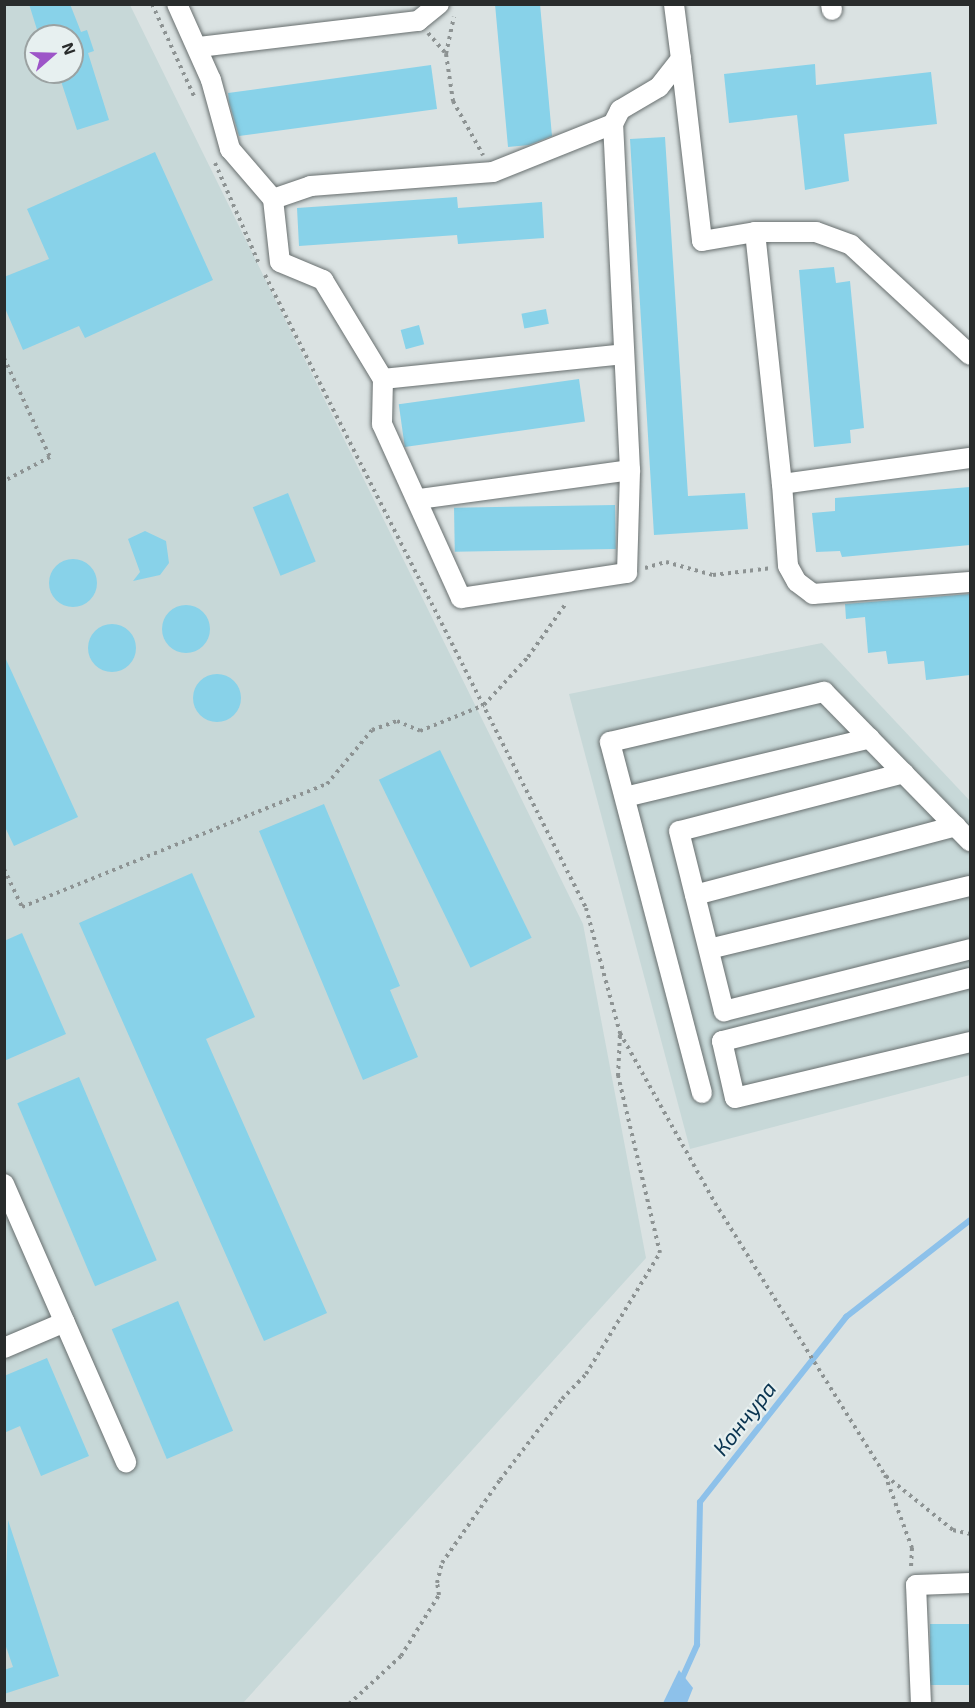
<!DOCTYPE html>
<html>
<head>
<meta charset="utf-8">
<style>
  body { margin:0 }
  #map { position:relative; width:975px; height:1708px; overflow:hidden; background:#dae2e2; font-family:"Exo 2",sans-serif }
  div>[style] { position:absolute }
  [style*='--x'] { left:calc(var(--x)*1px); top:calc(var(--y)*1px); width:calc(var(--w)*1px); rotate:calc(var(--a)*1deg) }
  .built>* { inset:0; background:#c7d8d8 }
  .water>* { inset:0; background:#8dc1ea }
  .stream>* { height:6px; margin:-3px; padding:0 3px; transform-origin:3px; border-radius:3px; background:#8dc1ea }
  .building>* { inset:0; background:#88d2e9; transform-origin:0 0 }
  .round { border-radius:50% }
  .path>* { height:4px; margin-top:-2px; transform-origin:0; background:repeating-linear-gradient(90deg,#8d9393 0 3px,transparent 0 7.5px) }
  .roads { filter:drop-shadow(0 0 2px #686f6f) drop-shadow(0 0 2px #686f6f) }
  .minor>* { height:20px; margin:-10px; padding:0 10px; transform-origin:10px; border-radius:10px; background:#fff }
  span { translate:-50% -50%; white-space:nowrap; text-align:center; line-height:1.15; -webkit-text-stroke:4.5px #e7f0f0; paint-order:stroke }
  .water-label { font-size:22px; color:#0a3450; font-style:italic }
  .frame { position:absolute; inset:0; border:6px solid #292c2c; pointer-events:none }
  .north { position:absolute; left:24px; top:24px; width:60px; height:60px; box-sizing:border-box; background:#e7f0f0; border:2px solid #9ba2a2; border-radius:50%; rotate:70deg; font-size:16px; font-weight:700; line-height:24px; text-align:center; color:#292c2c }
  .north::after { content:''; display:block; margin:auto; width:21px; height:27px; background:#9d55c8; clip-path:polygon(50% 0,100% 100%,50% 72%,0 100%) }
</style>
</head>
<body>
<div id="map">
  <div class="built">
    <i style="clip-path:polygon(evenodd,5px 5px,130px 5px,583px 924px,646px 1258px,243px 1703px,5px 1704px,5px 5px,36px 36px,72px 36px,72px 72px,36px 72px,36px 36px)"></i>
    <i style="clip-path:polygon(822px 643px,970px 801px,970px 1075px,690px 1149px,569px 694px)"></i>
  </div>
  <div class="water">
    <i style="clip-path:polygon(679px 1670px,693px 1688px,687px 1703px,663px 1703px)"></i>
  </div>
  <div class="stream">
    <i style="--x:680;--y:1683;--w:42;--a:-65.9"></i>
    <i style="--x:697;--y:1645;--w:143;--a:-88.8"></i>
    <i style="--x:700;--y:1502;--w:236;--a:-51.7"></i>
    <i style="--x:846;--y:1317;--w:157;--a:-38"></i>
  </div>
  <div class="building">
    <i style="clip-path:polygon(29px 4px,70px 4px,81px 32px,87px 30px,94px 51px,88px 53px,109px 120px,77px 130px,58px 72px,72px 72px,72px 36px,39px 36px)"></i>
    <i style="clip-path:polygon(495px 4px,540px 4px,552px 136px,529px 145px,508px 147px)"></i>
    <i style="clip-path:polygon(815px 64px,816px 85px,931px 72px,937px 124px,844px 134px,849px 181px,805px 190px,797px 115px,729px 123px,724px 74px)"></i>
    <i style="clip-path:polygon(431px 65px,437px 109px,239px 136px,229px 102px,228px 93px)"></i>
    <i style="clip-path:polygon(665px 137px,688px 496px,745px 493px,748px 529px,654px 535px,630px 139px)"></i>
    <i style="clip-path:polygon(155px 152px,213px 280px,85px 338px,79px 326px,23px 350px,4px 306px,4px 277px,49px 259px,27px 209px)"></i>
    <i style="clip-path:polygon(457px 197px,458px 208px,542px 202px,544px 238px,458px 244px,457px 235px,299px 246px,297px 208px)"></i>
    <i style="clip-path:polygon(834px 267px,836px 283px,850px 281px,864px 428px,850px 430px,851px 443px,814px 447px,799px 270px)"></i>
    <i style="left:546px;top:309px;width:15px;height:25px;rotate:79deg"></i>
    <i style="left:419px;top:325px;width:20px;height:19px;rotate:75deg"></i>
    <i style="left:579px;top:379px;width:43px;height:182px;rotate:82deg"></i>
    <i style="clip-path:polygon(970px 487px,970px 545px,842px 557px,840px 551px,816px 552px,812px 513px,835px 511px,835px 498px)"></i>
    <i style="left:288px;top:493px;width:74px;height:38px;rotate:68deg"></i>
    <i style="left:615px;top:505px;width:44px;height:161px;rotate:89deg"></i>
    <i style="clip-path:polygon(145px 531px,166px 541px,169px 563px,160px 575px,133px 581px,140px 572px,128px 539px)"></i>
    <i class="round" style="left:49px;top:559px;width:48px;height:48px"></i>
    <i style="clip-path:polygon(970px 594px,970px 675px,926px 680px,924px 661px,888px 664px,886px 651px,868px 653px,865px 617px,846px 619px,845px 604px)"></i>
    <i class="round" style="left:162px;top:605px;width:48px;height:48px"></i>
    <i class="round" style="left:88px;top:624px;width:48px;height:48px"></i>
    <i style="clip-path:polygon(4px 655px,78px 817px,14px 846px,4px 825px)"></i>
    <i class="round" style="left:193px;top:674px;width:48px;height:48px"></i>
    <i style="left:440px;top:750px;width:209px;height:68px;rotate:64deg"></i>
    <i style="clip-path:polygon(324px 804px,400px 986px,390px 990px,418px 1057px,363px 1080px,259px 831px)"></i>
    <i style="clip-path:polygon(192px 873px,255px 1017px,206px 1039px,327px 1313px,264px 1341px,79px 923px)"></i>
    <i style="clip-path:polygon(22px 933px,66px 1034px,4px 1061px,4px 941px)"></i>
    <i style="left:79px;top:1077px;width:199px;height:67px;rotate:67deg"></i>
    <i style="left:178px;top:1301px;width:141px;height:72px;rotate:67deg"></i>
    <i style="clip-path:polygon(47px 1358px,89px 1456px,41px 1476px,20px 1426px,4px 1433px,4px 1376px)"></i>
    <i style="clip-path:polygon(8px 1520px,59px 1676px,4px 1694px,4px 1670px,13px 1667px,4px 1641px)"></i>
    <i style="left:970px;top:1624px;width:61px;height:40px;rotate:90deg"></i>
  </div>
  <div class="path">
    <i style="--x:152;--y:4;--w:101;--a:65.5"></i>
    <i style="--x:428;--y:33;--w:28;--a:49"></i>
    <i style="--x:446;--y:54;--w:48;--a:81.5"></i>
    <i style="--x:453;--y:101;--w:62;--a:60.9"></i>
    <i style="--x:446;--y:54;--w:38;--a:-78"></i>
    <i style="--x:215;--y:163;--w:112;--a:66.4"></i>
    <i style="--x:265;--y:275;--w:710;--a:63.11"></i>
    <i style="--x:586;--y:908;--w:130;--a:74.8"></i>
    <i style="--x:620;--y:1033;--w:195;--a:60.8"></i>
    <i style="--x:715;--y:1203;--w:321;--a:58"></i>
    <i style="--x:885;--y:1475;--w:78;--a:69.7"></i>
    <i style="--x:912;--y:1548;--w:21;--a:93"></i>
    <i style="--x:4;--y:358;--w:109;--a:65.1"></i>
    <i style="--x:50;--y:457;--w:52;--a:152.4"></i>
    <i style="--x:645;--y:568;--w:22;--a:-16"></i>
    <i style="--x:666;--y:562;--w:49;--a:15.5"></i>
    <i style="--x:713;--y:575;--w:59;--a:-6.8"></i>
    <i style="--x:4;--y:869;--w:42;--a:64.7"></i>
    <i style="--x:22;--y:907;--w:329;--a:-22"></i>
    <i style="--x:327;--y:784;--w:70;--a:-50.2"></i>
    <i style="--x:372;--y:730;--w:27;--a:-20"></i>
    <i style="--x:397;--y:721;--w:25;--a:23"></i>
    <i style="--x:420;--y:731;--w:69;--a:-22.1"></i>
    <i style="--x:484;--y:705;--w:65;--a:-47.5"></i>
    <i style="--x:528;--y:657;--w:67;--a:-54.7"></i>
    <i style="--x:886;--y:1476;--w:86;--a:38.9"></i>
    <i style="--x:953;--y:1530;--w:17;--a:13"></i>
    <i style="--x:349;--y:1704;--w:71;--a:-42.7"></i>
    <i style="--x:401;--y:1656;--w:72;--a:-58.1"></i>
    <i style="--x:439;--y:1595;--w:12;--a:-99"></i>
    <i style="--x:437;--y:1583;--w:21;--a:-76"></i>
    <i style="--x:442;--y:1563;--w:101;--a:-55.1"></i>
    <i style="--x:500;--y:1480;--w:102;--a:-52.6"></i>
    <i style="--x:562;--y:1399;--w:35;--a:-46"></i>
    <i style="--x:586;--y:1374;--w:142;--a:-58.6"></i>
    <i style="--x:660;--y:1253;--w:182;--a:-103.3"></i>
    <i style="--x:618;--y:1076;--w:43;--a:-87.3"></i>
  </div>
  <div class="roads">
    <div class="minor">
      <i style="--x:177;--y:4;--w:83;--a:65.9"></i>
      <i style="--x:211;--y:80;--w:72;--a:74.6"></i>
      <i style="--x:230;--y:149;--w:66;--a:49.3"></i>
      <i style="--x:831;--y:4;--w:6;--a:81"></i>
      <i style="--x:199;--y:47;--w:221;--a:-6.8"></i>
      <i style="--x:418;--y:21;--w:27;--a:-39"></i>
      <i style="--x:681;--y:59;--w:183;--a:83.4"></i>
      <i style="--x:702;--y:241;--w:54;--a:-9.6"></i>
      <i style="--x:755;--y:232;--w:253;--a:83.9"></i>
      <i style="--x:782;--y:484;--w:190;--a:-7.9"></i>
      <i style="--x:613;--y:124;--w:129;--a:158.2"></i>
      <i style="--x:493;--y:172;--w:183;--a:175.6"></i>
      <i style="--x:311;--y:186;--w:40;--a:161.1"></i>
      <i style="--x:273;--y:199;--w:63;--a:83.7"></i>
      <i style="--x:280;--y:262;--w:47;--a:22.7"></i>
      <i style="--x:323;--y:280;--w:116;--a:58.8"></i>
      <i style="--x:383;--y:379;--w:45;--a:91.3"></i>
      <i style="--x:382;--y:424;--w:191;--a:65.6"></i>
      <i style="--x:461;--y:598;--w:168;--a:-8.6"></i>
      <i style="--x:627;--y:573;--w:103;--a:-88.3"></i>
      <i style="--x:630;--y:470;--w:346;--a:-92.8"></i>
      <i style="--x:613;--y:124;--w:16;--a:-63"></i>
      <i style="--x:620;--y:110;--w:45;--a:-30.5"></i>
      <i style="--x:659;--y:87;--w:36;--a:-52"></i>
      <i style="--x:681;--y:59;--w:55;--a:-97.3"></i>
      <i style="--x:755;--y:232;--w:61;--a:0"></i>
      <i style="--x:816;--y:232;--w:37;--a:20"></i>
      <i style="--x:851;--y:245;--w:162;--a:42.7"></i>
      <i style="--x:383;--y:379;--w:242;--a:-5.9"></i>
      <i style="--x:782;--y:484;--w:82;--a:85.8"></i>
      <i style="--x:788;--y:566;--w:18;--a:61"></i>
      <i style="--x:797;--y:582;--w:20;--a:37"></i>
      <i style="--x:813;--y:594;--w:157;--a:-4.4"></i>
      <i style="--x:419;--y:499;--w:213;--a:-7.8"></i>
      <i style="--x:904;--y:773;--w:232;--a:165.5"></i>
      <i style="--x:679;--y:831;--w:186;--a:76"></i>
      <i style="--x:724;--y:1011;--w:254;--a:-14.1"></i>
      <i style="--x:625;--y:797;--w:252;--a:-13.5"></i>
      <i style="--x:695;--y:895;--w:270;--a:-14.8"></i>
      <i style="--x:709;--y:949;--w:268;--a:-13.6"></i>
      <i style="--x:970;--y:978;--w:256;--a:165.7"></i>
      <i style="--x:722;--y:1041;--w:58;--a:77.2"></i>
      <i style="--x:735;--y:1098;--w:242;--a:-13.4"></i>
      <i style="--x:702;--y:1093;--w:363;--a:-104.7"></i>
      <i style="--x:610;--y:742;--w:220;--a:-13.2"></i>
      <i style="--x:824;--y:692;--w:209;--a:45.6"></i>
      <i style="--x:4;--y:1184;--w:304;--a:66.3"></i>
      <i style="--x:4;--y:1348;--w:66;--a:-23.1"></i>
      <i style="--x:921;--y:1704;--w:119;--a:-92.4"></i>
      <i style="--x:916;--y:1585;--w:54;--a:-2.1"></i>
    </div>
  </div>
  <div class="water-label">
    <span style="left:744px;top:1418px;rotate:-52deg">Кончура</span>
  </div>
  <div class="frame"></div>
  <div class="north">N</div>
</div>
</body>
</html>
